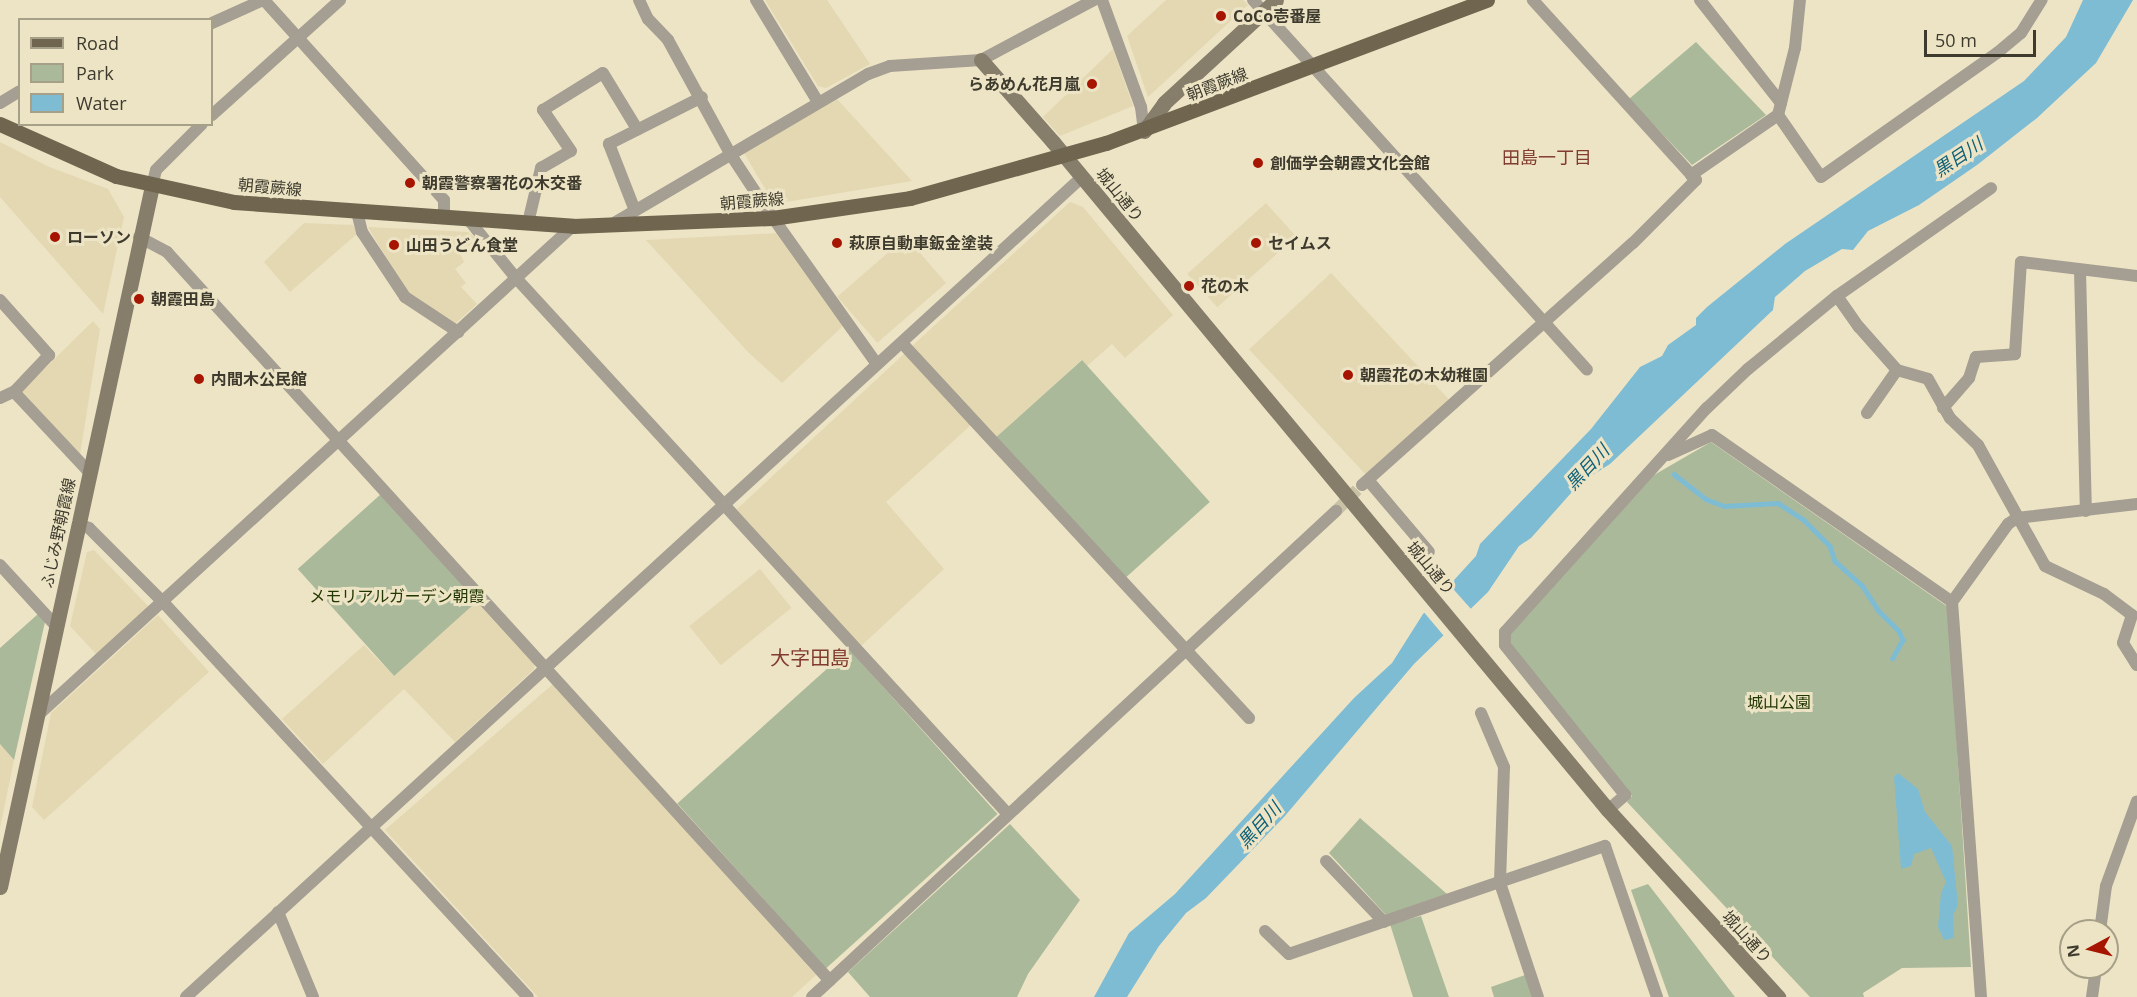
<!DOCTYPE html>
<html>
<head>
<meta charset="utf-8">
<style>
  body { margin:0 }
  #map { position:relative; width:2137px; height:997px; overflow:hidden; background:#ede4c5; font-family:"Open Sans","Noto Sans JP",sans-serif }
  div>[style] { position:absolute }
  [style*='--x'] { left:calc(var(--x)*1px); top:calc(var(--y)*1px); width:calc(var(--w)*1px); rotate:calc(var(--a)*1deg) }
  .built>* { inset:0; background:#e3d8b2; transform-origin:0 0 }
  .green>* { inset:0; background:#abb99b; transform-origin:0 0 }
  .water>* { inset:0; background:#7ebcd4 }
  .pier>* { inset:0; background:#ede4c5 }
  .stream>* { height:4.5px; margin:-2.25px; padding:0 2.25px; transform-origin:2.25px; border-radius:2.25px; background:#7ebcd4 }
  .street-tunnel>* { height:12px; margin-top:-6px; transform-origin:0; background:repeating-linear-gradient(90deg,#cac2a7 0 12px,transparent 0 18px) }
  .street>* { height:12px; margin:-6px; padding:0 6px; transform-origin:6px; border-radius:6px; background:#a59e92 }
  .secondary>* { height:15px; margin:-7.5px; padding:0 7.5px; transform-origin:7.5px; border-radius:7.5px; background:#867d6b }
  .primary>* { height:15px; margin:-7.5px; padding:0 7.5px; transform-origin:7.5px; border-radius:7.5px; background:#70654f }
  .dots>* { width:16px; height:16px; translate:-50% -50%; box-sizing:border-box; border:3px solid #ede4c5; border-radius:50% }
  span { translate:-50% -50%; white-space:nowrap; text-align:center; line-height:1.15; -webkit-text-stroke:6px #ede4c5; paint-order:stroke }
  .poi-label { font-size:16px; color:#3e3b2e; font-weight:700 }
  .left { translate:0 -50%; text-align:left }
  .right { translate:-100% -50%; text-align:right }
  .street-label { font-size:16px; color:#3e3b2e }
  .park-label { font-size:16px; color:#233700 }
  .neighbourhood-label { font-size:18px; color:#813b2f }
  .water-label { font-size:18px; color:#0d6078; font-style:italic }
  .quarter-label { font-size:20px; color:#813b2f }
  .legend { position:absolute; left:18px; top:18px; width:195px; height:108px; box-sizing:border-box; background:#ede4c5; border:2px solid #a7a089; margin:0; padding:8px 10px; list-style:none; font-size:18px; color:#3e3b2e }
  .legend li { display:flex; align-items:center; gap:12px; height:30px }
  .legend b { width:30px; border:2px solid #a7a089 }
  .north { position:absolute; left:2059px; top:919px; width:60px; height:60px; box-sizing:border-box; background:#ede4c5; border:2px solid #a7a089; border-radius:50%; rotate:263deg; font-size:16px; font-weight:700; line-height:24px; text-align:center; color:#3e3b2e }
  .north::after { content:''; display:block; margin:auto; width:21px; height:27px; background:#a61500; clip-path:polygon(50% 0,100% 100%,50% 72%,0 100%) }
  .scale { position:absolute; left:1924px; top:30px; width:112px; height:27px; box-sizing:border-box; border:3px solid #3e3b2e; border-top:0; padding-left:8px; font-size:18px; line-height:21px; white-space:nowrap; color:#3e3b2e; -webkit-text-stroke:4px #ede4c5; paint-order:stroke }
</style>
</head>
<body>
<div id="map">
  <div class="built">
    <i style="clip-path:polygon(765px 0,827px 0,870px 64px,826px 88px,818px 86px)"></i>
    <i style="clip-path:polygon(1166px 0,1243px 0,1248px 5px,1148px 97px,1127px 36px)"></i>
    <i style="clip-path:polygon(1113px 49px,1133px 106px,1060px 136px,1043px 117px)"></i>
    <i style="clip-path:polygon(837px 99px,912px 181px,774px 204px,744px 153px)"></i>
    <i style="clip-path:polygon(0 142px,47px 166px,108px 189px,124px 217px,103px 314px,0 197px)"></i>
    <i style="clip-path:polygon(1070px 202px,1083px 207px,1173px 315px,1125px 358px,1112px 344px,1087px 366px,1081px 360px,997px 439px,912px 346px)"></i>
    <i style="left:1266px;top:203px;width:45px;height:106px;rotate:48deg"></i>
    <i style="clip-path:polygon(304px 223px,353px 225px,358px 233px,290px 292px,264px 262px)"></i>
    <i style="clip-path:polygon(368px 227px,468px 232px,479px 241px,460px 254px,464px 262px,455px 269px,466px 283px,461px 287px,477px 304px,456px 323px,407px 293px)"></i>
    <i style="clip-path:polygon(779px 233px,844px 325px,782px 383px,748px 352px,646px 240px)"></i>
    <i style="left:906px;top:237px;width:61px;height:91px;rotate:49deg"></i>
    <i style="left:1331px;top:273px;width:174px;height:112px;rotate:47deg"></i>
    <i style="clip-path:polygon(93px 321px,100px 329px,80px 455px,22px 391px)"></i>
    <i style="clip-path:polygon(905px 353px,971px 425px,886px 502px,944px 569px,861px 646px,736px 510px)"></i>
    <i style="clip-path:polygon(94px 550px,150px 608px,97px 655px,70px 626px,87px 552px)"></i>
    <i style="left:760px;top:569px;width:50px;height:91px;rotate:51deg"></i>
    <i style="clip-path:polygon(478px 600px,535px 663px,534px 669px,455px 742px,404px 689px,323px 764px,282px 719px,364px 645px,394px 676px)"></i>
    <i style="clip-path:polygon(158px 615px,209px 672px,44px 820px,32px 807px,51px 713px)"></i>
    <i style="clip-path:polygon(553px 684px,816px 975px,792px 997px,538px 997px,385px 830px)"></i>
    <i style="clip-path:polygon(0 744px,14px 760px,0 828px)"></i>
  </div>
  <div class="green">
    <i style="clip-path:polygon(1696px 42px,1766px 115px,1692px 165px,1629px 99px)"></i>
    <i style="left:1082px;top:360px;width:191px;height:116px;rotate:48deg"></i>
    <i style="clip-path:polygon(1711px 442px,1948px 607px,1971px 967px,1902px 968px,1863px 993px,1864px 997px,1810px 997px,1627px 802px,1632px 796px,1509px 645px,1509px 633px,1654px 475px)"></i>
    <i style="left:381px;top:494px;width:144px;height:112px;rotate:48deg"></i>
    <i style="clip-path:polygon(38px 614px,45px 622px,14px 760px,0 744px,0 648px)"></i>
    <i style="left:849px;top:649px;width:222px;height:231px;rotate:48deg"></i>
    <i style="clip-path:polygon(1360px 818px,1447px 894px,1386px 915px,1329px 853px)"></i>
    <i style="clip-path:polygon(1010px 824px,1080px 900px,1028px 974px,1017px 997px,870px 997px,848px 972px)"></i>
    <i style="clip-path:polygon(1648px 884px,1686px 933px,1735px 997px,1669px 997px,1631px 890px)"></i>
    <i style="clip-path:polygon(1421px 916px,1449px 997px,1413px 997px,1390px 924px)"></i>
    <i style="clip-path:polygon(1525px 975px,1532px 997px,1494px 997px,1491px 987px)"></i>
  </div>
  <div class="water">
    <i style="clip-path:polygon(2083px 0,2133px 0,2096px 63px,2037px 118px,1977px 165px,1919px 205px,1868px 231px,1853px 250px,1842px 249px,1805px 271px,1775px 297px,1773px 310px,1610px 464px,1580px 483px,1531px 538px,1519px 546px,1488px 592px,1414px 664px,1284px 817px,1206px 898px,1186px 913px,1159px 946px,1127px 997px,1094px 997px,1129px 933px,1175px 894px,1354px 698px,1392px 663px,1423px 614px,1476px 556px,1480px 544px,1591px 429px,1640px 367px,1662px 356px,1668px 345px,1696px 325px,1696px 318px,1707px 307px,1785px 244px,2024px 81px,2066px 37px)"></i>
    <i style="clip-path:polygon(1898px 773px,1918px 789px,1925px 812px,1952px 846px,1958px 905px,1953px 915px,1954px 938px,1944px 940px,1938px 927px,1941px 893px,1946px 882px,1931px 848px,1914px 854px,1911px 866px,1901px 869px,1894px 777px)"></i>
  </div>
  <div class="pier">
    <i style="clip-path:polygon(1446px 581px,1471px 609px,1444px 636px,1422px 610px)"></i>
  </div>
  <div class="stream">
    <i style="--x:1674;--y:474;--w:41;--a:38"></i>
    <i style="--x:1706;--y:499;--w:19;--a:21"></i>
    <i style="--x:1724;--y:506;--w:54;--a:-3.2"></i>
    <i style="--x:1778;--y:503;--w:31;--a:33"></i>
    <i style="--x:1804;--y:520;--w:37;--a:45"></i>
    <i style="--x:1830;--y:546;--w:16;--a:72"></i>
    <i style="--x:1835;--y:561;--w:36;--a:42"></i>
    <i style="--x:1862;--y:585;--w:31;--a:57"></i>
    <i style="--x:1879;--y:611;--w:28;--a:45"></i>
    <i style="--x:1899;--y:631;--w:10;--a:66"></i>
    <i style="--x:1903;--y:640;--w:21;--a:119"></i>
  </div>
  <div class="street-tunnel">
    <i style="--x:1336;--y:511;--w:37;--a:-45"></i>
  </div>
  <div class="street">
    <i style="--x:264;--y:0;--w:269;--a:48"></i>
    <i style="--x:444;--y:200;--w:18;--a:90"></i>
    <i style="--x:639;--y:0;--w:21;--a:65"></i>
    <i style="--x:648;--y:19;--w:29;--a:46"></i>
    <i style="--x:668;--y:40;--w:131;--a:61.3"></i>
    <i style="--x:731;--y:155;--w:64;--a:56.6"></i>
    <i style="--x:766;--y:208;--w:191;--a:54.6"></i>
    <i style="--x:756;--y:0;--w:119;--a:58.7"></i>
    <i style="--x:1102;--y:0;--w:114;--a:70"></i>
    <i style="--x:1141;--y:107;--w:24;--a:83"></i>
    <i style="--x:1253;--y:0;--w:498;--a:47.9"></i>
    <i style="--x:1700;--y:0;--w:131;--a:51.8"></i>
    <i style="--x:212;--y:23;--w:56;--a:-24.3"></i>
    <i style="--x:0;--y:103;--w:23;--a:-31"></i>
    <i style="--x:212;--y:115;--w:172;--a:-41.9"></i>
    <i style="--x:1778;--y:115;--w:75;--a:55.3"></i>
    <i style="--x:1821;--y:177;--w:215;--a:-35.2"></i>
    <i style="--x:1997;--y:53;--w:31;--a:-40"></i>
    <i style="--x:2021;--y:33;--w:39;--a:-58"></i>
    <i style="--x:1691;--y:175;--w:106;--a:-34.6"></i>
    <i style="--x:1778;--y:115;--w:69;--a:-75.8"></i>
    <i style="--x:1795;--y:48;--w:48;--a:-84.1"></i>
    <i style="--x:152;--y:186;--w:16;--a:-76"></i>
    <i style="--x:156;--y:170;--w:65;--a:-45"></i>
    <i style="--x:634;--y:208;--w:69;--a:-111.3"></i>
    <i style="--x:609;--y:144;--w:104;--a:-26.8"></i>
    <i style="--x:357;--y:212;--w:21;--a:76"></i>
    <i style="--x:362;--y:232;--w:78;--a:56.5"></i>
    <i style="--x:405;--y:297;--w:64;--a:33.4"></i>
    <i style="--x:468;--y:219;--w:76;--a:50.9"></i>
    <i style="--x:516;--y:278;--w:726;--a:47.46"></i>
    <i style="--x:528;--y:223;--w:57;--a:-76.7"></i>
    <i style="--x:541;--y:168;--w:34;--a:-30"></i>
    <i style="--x:571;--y:151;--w:50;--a:-124.3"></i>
    <i style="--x:543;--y:110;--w:70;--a:-31.7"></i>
    <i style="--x:603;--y:73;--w:66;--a:58.7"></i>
    <i style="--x:609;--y:226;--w:300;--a:-30.4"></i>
    <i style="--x:868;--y:74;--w:23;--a:-20"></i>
    <i style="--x:890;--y:66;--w:91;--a:-3.8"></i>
    <i style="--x:981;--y:60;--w:128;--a:-28"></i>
    <i style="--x:139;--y:237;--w:32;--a:28"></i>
    <i style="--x:167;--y:252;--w:985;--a:47.71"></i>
    <i style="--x:2080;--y:270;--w:241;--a:88.6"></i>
    <i style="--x:1837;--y:296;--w:38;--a:55"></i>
    <i style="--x:1859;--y:327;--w:57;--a:48.5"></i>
    <i style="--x:1897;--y:370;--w:32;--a:16"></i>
    <i style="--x:1928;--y:379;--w:45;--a:60.6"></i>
    <i style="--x:1950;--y:418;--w:39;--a:44"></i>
    <i style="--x:1978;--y:445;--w:138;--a:61"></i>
    <i style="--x:2045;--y:566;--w:65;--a:25.4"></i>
    <i style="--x:2104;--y:594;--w:35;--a:37"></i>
    <i style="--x:2132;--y:615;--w:29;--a:108"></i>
    <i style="--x:2123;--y:643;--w:26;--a:58"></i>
    <i style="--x:0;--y:300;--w:74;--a:48.3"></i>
    <i style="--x:49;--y:355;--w:50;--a:133.4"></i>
    <i style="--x:15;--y:391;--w:4;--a:63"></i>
    <i style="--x:17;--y:395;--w:107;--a:46.9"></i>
    <i style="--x:902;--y:343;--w:511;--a:47.22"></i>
    <i style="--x:0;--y:398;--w:17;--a:-25"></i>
    <i style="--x:1943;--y:408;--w:40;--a:-49"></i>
    <i style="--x:1969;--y:378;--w:22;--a:-72"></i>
    <i style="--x:1976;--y:357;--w:39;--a:-4"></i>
    <i style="--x:2015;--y:354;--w:92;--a:-86.3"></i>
    <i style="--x:2021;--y:262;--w:117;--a:6.9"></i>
    <i style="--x:1867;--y:413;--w:52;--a:-55.1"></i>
    <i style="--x:1668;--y:455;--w:48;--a:-24.4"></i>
    <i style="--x:1712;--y:435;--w:292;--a:34.8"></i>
    <i style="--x:1952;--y:602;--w:396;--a:85.8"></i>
    <i style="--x:1368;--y:480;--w:94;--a:49.7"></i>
    <i style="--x:1362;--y:485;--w:363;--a:-41.8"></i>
    <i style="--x:1633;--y:243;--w:89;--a:-45"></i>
    <i style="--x:1696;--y:180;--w:243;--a:-132.2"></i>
    <i style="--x:79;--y:524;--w:11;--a:22"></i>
    <i style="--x:89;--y:528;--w:106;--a:45"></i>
    <i style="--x:164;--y:603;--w:536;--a:47.27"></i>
    <i style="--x:0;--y:565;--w:84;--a:47.4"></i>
    <i style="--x:1952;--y:602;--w:96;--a:-54.3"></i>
    <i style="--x:2008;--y:524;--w:11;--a:-34"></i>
    <i style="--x:2017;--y:518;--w:121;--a:-6.7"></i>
    <i style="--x:1481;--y:713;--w:59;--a:66.9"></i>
    <i style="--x:1504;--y:767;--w:116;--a:92"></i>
    <i style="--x:1500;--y:883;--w:120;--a:71.6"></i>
    <i style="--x:38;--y:715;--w:725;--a:-42.43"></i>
    <i style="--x:1608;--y:810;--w:23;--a:-41"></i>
    <i style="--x:1625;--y:795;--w:192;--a:-128.7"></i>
    <i style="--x:1505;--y:645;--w:13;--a:-90"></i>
    <i style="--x:1505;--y:632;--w:302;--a:-48"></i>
    <i style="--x:1707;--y:408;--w:57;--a:-43.6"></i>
    <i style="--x:1748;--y:369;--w:115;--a:-39.4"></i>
    <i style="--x:1837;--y:296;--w:188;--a:-35"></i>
    <i style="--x:1326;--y:861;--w:84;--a:46.4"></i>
    <i style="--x:278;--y:912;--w:92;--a:67.6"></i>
    <i style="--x:1265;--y:931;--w:33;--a:44"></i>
    <i style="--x:1289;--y:954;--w:334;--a:-18.9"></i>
    <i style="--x:1605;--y:846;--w:160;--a:71"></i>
    <i style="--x:2100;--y:931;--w:45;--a:-82.4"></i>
    <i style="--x:2106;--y:886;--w:90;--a:-70"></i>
    <i style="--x:186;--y:997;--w:1215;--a:-42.46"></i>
    <i style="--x:812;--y:997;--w:715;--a:-42.85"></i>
    <i style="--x:2092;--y:997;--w:30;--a:-82"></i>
  </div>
  <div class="secondary">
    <i style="--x:981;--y:60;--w:109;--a:48.7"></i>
    <i style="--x:1053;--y:142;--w:868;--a:50.28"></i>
    <i style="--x:1608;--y:810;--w:253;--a:47.7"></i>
    <i style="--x:1144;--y:131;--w:34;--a:-54"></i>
    <i style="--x:1164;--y:103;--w:152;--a:-42.6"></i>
    <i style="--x:0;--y:887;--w:717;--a:-77.77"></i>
  </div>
  <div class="primary">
    <i style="--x:0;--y:124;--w:127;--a:24.1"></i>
    <i style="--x:116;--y:176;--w:121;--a:12.4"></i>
    <i style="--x:234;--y:202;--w:340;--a:4"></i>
    <i style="--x:573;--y:226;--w:199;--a:-2.3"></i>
    <i style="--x:772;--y:218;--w:139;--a:-8.2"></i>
    <i style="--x:910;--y:198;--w:204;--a:-15.7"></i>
    <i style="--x:1106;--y:143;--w:407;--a:-20.6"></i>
  </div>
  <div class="dots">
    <i style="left:1221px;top:16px;background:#a61500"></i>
    <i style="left:1092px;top:84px;background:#a61500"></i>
    <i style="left:1258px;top:163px;background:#a61500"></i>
    <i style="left:410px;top:183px;background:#a61500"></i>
    <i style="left:55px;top:237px;background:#a61500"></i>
    <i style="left:837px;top:243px;background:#a61500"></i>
    <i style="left:1256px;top:243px;background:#a61500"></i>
    <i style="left:394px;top:245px;background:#a61500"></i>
    <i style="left:1189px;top:286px;background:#a61500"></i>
    <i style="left:139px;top:299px;background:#a61500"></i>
    <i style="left:1348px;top:375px;background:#a61500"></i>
    <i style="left:199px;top:379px;background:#a61500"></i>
  </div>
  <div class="poi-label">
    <span class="left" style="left:1233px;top:16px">CoCo壱番屋</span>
    <span class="right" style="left:1080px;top:84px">らあめん花月嵐</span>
    <span class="left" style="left:1270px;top:163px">創価学会朝霞文化会館</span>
    <span class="left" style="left:422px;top:183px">朝霞警察署花の木交番</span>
    <span class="left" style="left:67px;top:237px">ローソン</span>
    <span class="left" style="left:849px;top:243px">萩原自動車鈑金塗装</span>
    <span class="left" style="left:1268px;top:243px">セイムス</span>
    <span class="left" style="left:406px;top:245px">山田うどん食堂</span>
    <span class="left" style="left:1201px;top:286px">花の木</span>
    <span class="left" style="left:151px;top:299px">朝霞田島</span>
    <span class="left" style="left:1360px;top:375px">朝霞花の木幼稚園</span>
    <span class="left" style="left:211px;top:379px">内間木公民館</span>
  </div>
  <div class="street-label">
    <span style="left:1217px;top:84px;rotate:-21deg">朝霞蕨線</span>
    <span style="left:270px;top:187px;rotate:5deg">朝霞蕨線</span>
    <span style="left:1120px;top:195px;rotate:51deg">城山通り</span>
    <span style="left:752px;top:201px;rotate:-5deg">朝霞蕨線</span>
    <span style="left:58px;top:533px;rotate:-78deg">ふじみ野朝霞線</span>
    <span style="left:1431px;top:568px;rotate:50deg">城山通り</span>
    <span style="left:1747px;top:937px;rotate:48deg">城山通り</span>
  </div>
  <div class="park-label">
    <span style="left:397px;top:596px">メモリアルガーデン朝霞</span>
    <span style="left:1779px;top:702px">城山公園</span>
  </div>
  <div class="neighbourhood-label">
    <span style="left:1547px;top:157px">田島一丁目</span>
  </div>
  <div class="water-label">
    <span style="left:1958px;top:157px;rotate:-34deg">黒目川</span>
    <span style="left:1587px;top:467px;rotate:-47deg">黒目川</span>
    <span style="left:1259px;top:825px;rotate:-48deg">黒目川</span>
  </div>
  <div class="quarter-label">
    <span style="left:810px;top:657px">大字田島</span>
  </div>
  <ul class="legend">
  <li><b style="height:8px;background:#70654f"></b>Road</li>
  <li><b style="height:16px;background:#abb99b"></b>Park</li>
  <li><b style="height:16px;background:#7ebcd4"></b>Water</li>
  </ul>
  <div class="north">N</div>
  <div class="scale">50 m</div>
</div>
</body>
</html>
